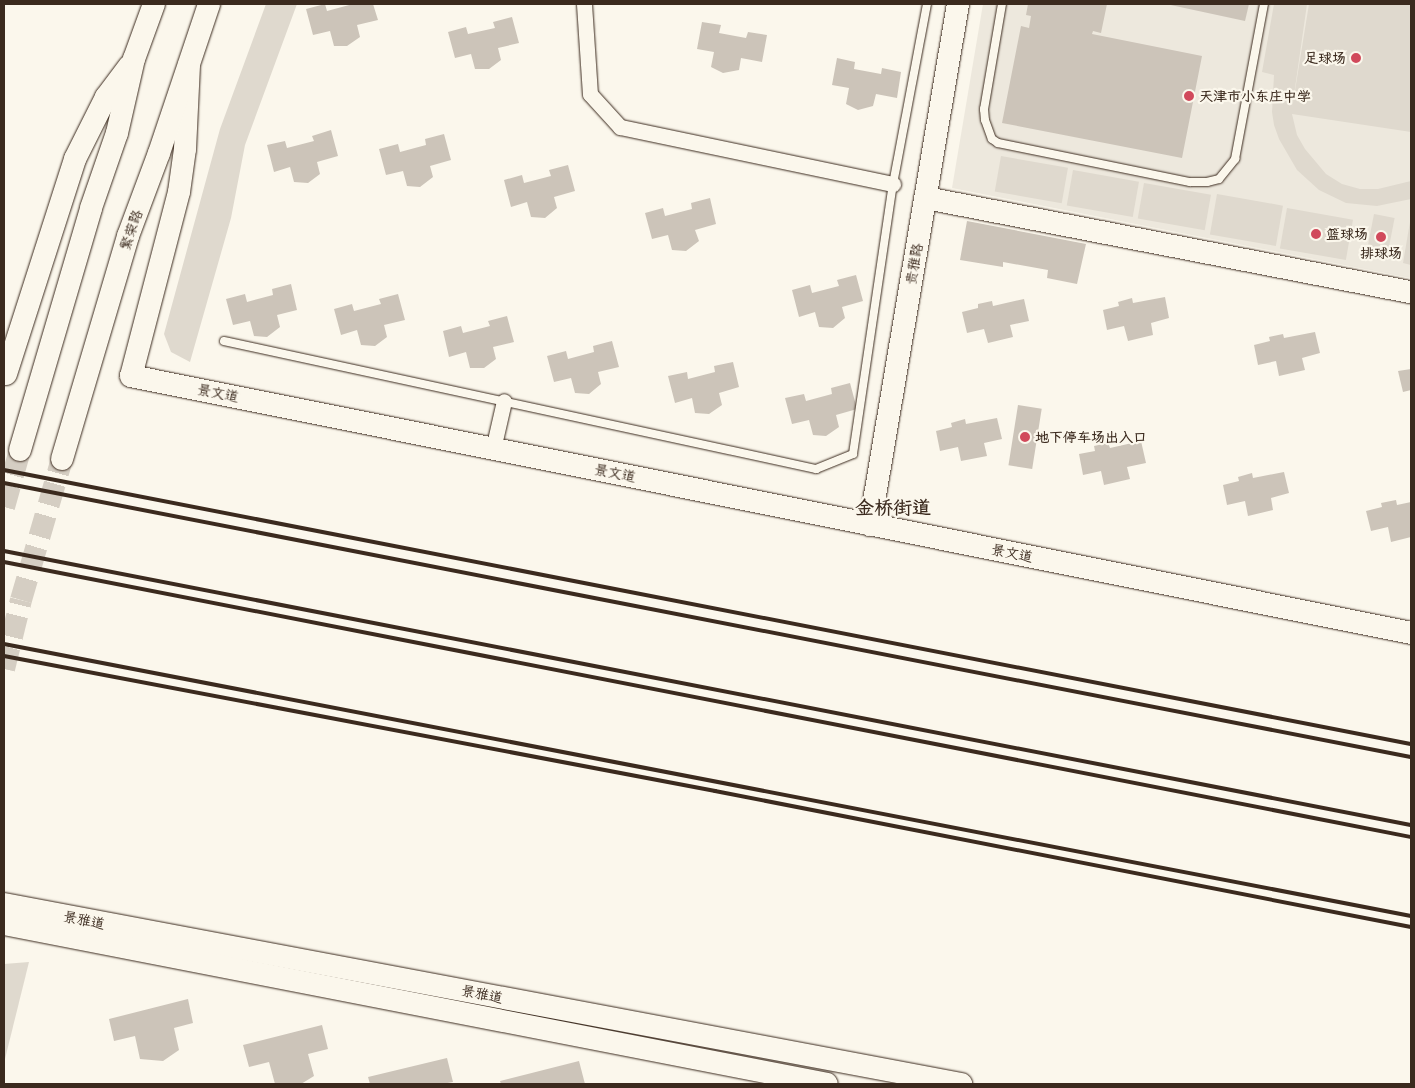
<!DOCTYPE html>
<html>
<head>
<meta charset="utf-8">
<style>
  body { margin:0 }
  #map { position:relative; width:1415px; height:1088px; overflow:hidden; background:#fbf7ec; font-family:"Patrick Hand","LXGW WenKai TC",sans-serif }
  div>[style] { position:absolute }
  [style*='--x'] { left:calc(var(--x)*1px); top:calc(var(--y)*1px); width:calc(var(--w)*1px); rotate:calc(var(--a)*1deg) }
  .built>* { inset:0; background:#ede8dd }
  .green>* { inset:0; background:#dfd9ce; transform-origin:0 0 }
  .building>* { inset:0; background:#ccc4b9; transform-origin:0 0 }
  .secondary-tunnel>* { height:22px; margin-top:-11px; transform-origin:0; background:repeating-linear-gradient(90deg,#d5cec3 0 22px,transparent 0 33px) }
  .roads { filter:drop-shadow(0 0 1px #3b2a1e) drop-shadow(0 0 1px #3b2a1e) }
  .lane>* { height:8px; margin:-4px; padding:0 4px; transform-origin:4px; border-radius:4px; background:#fbf7ec }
  .street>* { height:15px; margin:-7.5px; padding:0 7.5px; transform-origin:7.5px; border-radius:7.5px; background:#fbf7ec }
  .secondary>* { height:22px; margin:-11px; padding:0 11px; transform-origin:11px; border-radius:11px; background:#fbf7ec }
  .rail>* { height:4px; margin:-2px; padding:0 2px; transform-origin:2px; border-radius:2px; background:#3b2a1e }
  .dots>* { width:14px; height:14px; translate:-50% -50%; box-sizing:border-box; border:2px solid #fbf7ec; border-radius:50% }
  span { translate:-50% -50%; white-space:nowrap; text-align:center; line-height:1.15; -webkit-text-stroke:4.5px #fbf7ec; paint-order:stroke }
  .poi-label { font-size:14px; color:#3b2a1e; font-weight:700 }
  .right { translate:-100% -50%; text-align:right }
  .left { translate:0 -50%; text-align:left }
  .street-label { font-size:14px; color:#3b2a1e }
  .district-label { font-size:19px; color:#3b2a1e; font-weight:700 }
  .frame { position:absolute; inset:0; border:5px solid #3b2a1e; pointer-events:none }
</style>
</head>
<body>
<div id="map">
  <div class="built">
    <i style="clip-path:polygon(983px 4px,1411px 4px,1411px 278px,952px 188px)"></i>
  </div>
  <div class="green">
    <i style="clip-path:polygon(266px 4px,297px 4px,245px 145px,231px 218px,190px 362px,171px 352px,164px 334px,220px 129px)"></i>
    <i style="clip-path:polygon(1274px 4px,1307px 4px,1292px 109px,1309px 4px,1411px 4px,1411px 132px,1292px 114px,1297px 135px,1305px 149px,1326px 174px,1342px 184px,1360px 189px,1378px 189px,1411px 181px,1411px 199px,1377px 206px,1346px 203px,1319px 190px,1297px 170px,1279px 139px,1274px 125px,1272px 112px,1274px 75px,1262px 72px)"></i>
    <i style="left:1001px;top:156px;width:68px;height:36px;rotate:10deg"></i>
    <i style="left:1073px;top:170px;width:67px;height:36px;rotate:10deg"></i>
    <i style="left:1144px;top:183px;width:68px;height:36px;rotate:10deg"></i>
    <i style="left:1217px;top:194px;width:67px;height:41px;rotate:10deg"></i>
    <i style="left:1287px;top:208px;width:67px;height:41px;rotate:10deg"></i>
    <i style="left:1374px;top:214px;width:21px;height:43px;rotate:11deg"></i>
    <i style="clip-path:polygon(1410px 222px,1411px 222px,1411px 265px,1403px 263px)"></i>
    <i style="clip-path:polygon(29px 962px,4px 1063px,4px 964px)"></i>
  </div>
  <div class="building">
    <i style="clip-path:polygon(325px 4px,327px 11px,353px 4px,373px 4px,378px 20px,357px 25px,360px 37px,347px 46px,334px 46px,330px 31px,313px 35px,306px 9px)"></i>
    <i style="clip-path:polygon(1028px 4px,1107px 4px,1101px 33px,1093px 31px,1092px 34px,1202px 56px,1182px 158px,1002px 123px,1021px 26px,1029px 28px,1031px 16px,1026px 15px)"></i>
    <i style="clip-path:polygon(1166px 4px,1249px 4px,1245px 21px)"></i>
    <i style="clip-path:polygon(512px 17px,519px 43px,498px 48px,501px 60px,489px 69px,475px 69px,471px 54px,455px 58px,448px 32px,466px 27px,468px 34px,495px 28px,493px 22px)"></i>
    <i style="clip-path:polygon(702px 22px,721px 25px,719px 33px,746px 38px,748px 32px,767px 35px,762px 62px,741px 58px,739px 70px,723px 73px,711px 67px,714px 52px,697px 49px)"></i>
    <i style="clip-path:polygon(837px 58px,855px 62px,854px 69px,881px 74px,882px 68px,901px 72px,897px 98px,876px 94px,873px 106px,858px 110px,846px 104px,849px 88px,832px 85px)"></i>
    <i style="clip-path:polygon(331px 130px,338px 156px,317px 162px,320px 174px,308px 183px,294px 182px,290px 167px,274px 172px,267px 145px,285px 141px,287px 148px,314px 141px,312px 136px)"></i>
    <i style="clip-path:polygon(444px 134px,451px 160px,430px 166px,433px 177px,420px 187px,407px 186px,403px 171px,386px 175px,379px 149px,398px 144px,400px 152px,426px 145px,425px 139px)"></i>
    <i style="clip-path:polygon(568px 165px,575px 191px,554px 197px,557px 208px,545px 218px,531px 217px,527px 202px,511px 207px,504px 180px,522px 175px,524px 183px,551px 176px,549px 170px)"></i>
    <i style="clip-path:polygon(710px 198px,716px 224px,695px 230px,699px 241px,686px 251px,672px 250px,668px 235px,652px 239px,645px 213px,663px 208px,665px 216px,692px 209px,691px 203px)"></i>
    <i style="clip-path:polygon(967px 221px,1086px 244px,1077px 284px,1047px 278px,1048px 270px,1003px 262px,1003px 267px,960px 260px)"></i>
    <i style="clip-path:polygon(856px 275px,863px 301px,842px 307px,845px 318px,833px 328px,819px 327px,815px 312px,799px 317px,792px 290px,810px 285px,812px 293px,839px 286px,837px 280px)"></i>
    <i style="clip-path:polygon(291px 284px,297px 310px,277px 315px,280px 327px,267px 337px,254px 336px,250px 321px,233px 325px,226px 299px,245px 294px,247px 302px,273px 295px,272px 289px)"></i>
    <i style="clip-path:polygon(398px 294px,405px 320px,384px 325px,387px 337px,375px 346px,361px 345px,357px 330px,341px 335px,334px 309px,352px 304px,354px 311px,381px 304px,379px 299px)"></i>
    <i style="clip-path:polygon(1165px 297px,1169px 318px,1151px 323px,1153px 335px,1128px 341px,1124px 326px,1107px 330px,1103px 310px,1119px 306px,1118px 302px,1132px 298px,1133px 303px)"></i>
    <i style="clip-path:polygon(1024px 299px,1029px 321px,1010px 325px,1013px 337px,988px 343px,984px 329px,967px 333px,962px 312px,978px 308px,978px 304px,992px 301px,993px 306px)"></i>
    <i style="clip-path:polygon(507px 316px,514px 342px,493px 347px,496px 359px,484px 368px,470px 368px,466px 352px,449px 357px,443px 331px,461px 326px,463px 333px,490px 326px,488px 321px)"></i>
    <i style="clip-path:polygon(1315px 332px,1320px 353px,1302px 358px,1305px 370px,1279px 376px,1276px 361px,1258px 365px,1254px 345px,1270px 341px,1269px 337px,1283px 334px,1284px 338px)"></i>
    <i style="clip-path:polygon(612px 341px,619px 367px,598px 372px,601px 384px,589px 394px,575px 393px,571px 378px,554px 382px,547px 356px,566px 351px,568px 359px,594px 352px,593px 346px)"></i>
    <i style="clip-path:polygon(733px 362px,739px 387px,719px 393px,722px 405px,709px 414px,695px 413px,692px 398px,675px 403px,668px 376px,687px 372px,688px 379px,715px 372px,714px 366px)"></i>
    <i style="clip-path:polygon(1411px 369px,1411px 390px,1403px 392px,1398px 371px)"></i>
    <i style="clip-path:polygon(850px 383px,857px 409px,836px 415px,839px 427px,826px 436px,813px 435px,809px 420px,792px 424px,785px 398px,804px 394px,806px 401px,832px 394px,831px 388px)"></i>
    <i style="left:1018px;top:405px;width:24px;height:61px;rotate:9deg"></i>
    <i style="clip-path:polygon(997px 418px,1002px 439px,984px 443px,987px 456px,961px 461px,958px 447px,940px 451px,936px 431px,952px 427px,951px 423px,965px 419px,966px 424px)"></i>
    <i style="clip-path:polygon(1141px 441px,1146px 463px,1127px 467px,1130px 479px,1104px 485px,1101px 471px,1083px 475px,1079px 454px,1095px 451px,1094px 446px,1108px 443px,1110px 448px)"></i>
    <i style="clip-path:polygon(1284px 472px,1289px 493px,1271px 498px,1273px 510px,1248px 516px,1245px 501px,1227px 505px,1223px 485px,1239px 481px,1238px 477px,1252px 473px,1253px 478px)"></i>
    <i style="clip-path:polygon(1396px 500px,1397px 505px,1411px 502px,1411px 537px,1391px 542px,1388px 527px,1371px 531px,1366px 511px,1382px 507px,1381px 503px)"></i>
    <i style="clip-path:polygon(188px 999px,193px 1023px,174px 1028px,179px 1050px,163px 1061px,140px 1059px,135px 1036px,114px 1041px,109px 1019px)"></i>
    <i style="clip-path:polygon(322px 1025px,328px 1049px,308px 1054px,314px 1076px,301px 1084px,275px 1084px,269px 1062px,249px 1067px,243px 1045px)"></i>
    <i style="clip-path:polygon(447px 1058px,453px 1082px,442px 1084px,370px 1084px,368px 1077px)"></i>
    <i style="clip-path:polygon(579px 1061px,585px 1084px,501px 1084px,500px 1081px)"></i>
  </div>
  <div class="secondary-tunnel">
    <i style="--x:4;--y:507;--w:59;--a:-74.3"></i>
    <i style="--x:4;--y:669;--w:71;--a:-76.2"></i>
    <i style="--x:21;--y:600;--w:147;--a:-73.8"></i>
  </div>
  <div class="roads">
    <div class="lane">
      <i style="--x:1002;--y:4;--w:107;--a:99.7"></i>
      <i style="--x:984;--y:109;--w:11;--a:85"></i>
      <i style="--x:985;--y:120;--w:20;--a:70"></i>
      <i style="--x:992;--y:139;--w:7;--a:34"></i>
      <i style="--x:998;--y:143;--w:196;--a:11.5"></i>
      <i style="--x:1190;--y:182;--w:17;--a:0"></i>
      <i style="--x:1207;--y:182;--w:12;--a:-14"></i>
      <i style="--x:1219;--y:179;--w:26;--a:-51"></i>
      <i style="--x:1235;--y:159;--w:158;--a:-79.4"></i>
      <i style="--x:224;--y:341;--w:606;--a:12.2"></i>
      <i style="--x:816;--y:469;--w:40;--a:-22"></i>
      <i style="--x:853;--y:454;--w:273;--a:-81.6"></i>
      <i style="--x:893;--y:184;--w:183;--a:-79.3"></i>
    </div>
    <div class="street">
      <i style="--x:584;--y:4;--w:90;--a:86.2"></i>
      <i style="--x:590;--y:94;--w:45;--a:47.7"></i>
      <i style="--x:620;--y:127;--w:279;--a:11.8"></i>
      <i style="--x:493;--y:449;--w:49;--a:-77.1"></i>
    </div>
    <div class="secondary">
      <i style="--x:189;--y:65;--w:84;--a:92.7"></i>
      <i style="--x:185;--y:149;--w:43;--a:97.9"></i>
      <i style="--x:179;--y:192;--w:190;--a:104.6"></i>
      <i style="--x:131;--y:376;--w:1306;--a:11.35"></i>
      <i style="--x:926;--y:198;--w:494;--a:11"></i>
      <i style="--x:6;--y:374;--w:226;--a:-72.2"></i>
      <i style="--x:75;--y:159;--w:69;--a:-63.4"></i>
      <i style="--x:106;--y:97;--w:39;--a:-53"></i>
      <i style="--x:20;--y:450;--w:252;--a:-73.6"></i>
      <i style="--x:91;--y:208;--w:79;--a:-70.9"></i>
      <i style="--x:117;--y:133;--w:76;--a:-77.1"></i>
      <i style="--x:134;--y:59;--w:59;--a:-70"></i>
      <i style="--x:62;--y:459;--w:233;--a:-73.5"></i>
      <i style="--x:128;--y:236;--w:89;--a:-69.5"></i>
      <i style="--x:159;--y:153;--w:157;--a:-71.4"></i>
      <i style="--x:870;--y:525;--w:528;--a:-80.41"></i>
      <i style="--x:4;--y:904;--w:974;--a:10.65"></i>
      <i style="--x:4;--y:924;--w:838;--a:11"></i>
    </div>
  </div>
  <div class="rail">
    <i style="--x:4;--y:470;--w:1433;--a:11.02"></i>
    <i style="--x:4;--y:483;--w:1433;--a:11.02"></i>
    <i style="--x:4;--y:551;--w:1433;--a:11.02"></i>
    <i style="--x:4;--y:562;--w:1434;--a:11.06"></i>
    <i style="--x:4;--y:644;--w:1433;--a:10.94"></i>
    <i style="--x:4;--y:656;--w:724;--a:10.75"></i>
    <i style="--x:715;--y:791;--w:709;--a:11.06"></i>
  </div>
  <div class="dots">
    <i style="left:1356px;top:58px;background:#d1495b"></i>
    <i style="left:1189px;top:96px;background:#d1495b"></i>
    <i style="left:1316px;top:234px;background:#d1495b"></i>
    <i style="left:1381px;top:237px;background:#d1495b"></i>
    <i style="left:1025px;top:437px;background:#d1495b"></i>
  </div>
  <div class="poi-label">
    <span class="right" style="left:1346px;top:58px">足球场</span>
    <span class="left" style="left:1199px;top:96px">天津市小东庄中学</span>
    <span class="left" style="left:1326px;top:234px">篮球场</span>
    <span style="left:1381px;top:253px">排球场</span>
    <span class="left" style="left:1035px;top:437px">地下停车场出入口</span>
  </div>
  <div class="street-label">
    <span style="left:131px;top:230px;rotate:-71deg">繁荣路</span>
    <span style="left:914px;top:264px;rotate:-80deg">贵雅路</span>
    <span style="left:218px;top:393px;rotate:11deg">景文道</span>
    <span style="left:615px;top:473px;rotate:11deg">景文道</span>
    <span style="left:1012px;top:553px;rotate:11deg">景文道</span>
    <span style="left:84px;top:920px;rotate:11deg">景雅道</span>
    <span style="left:482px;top:994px;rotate:11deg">景雅道</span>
  </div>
  <div class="district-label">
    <span style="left:893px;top:508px">金桥街道</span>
  </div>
  <div class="frame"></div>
</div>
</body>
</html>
